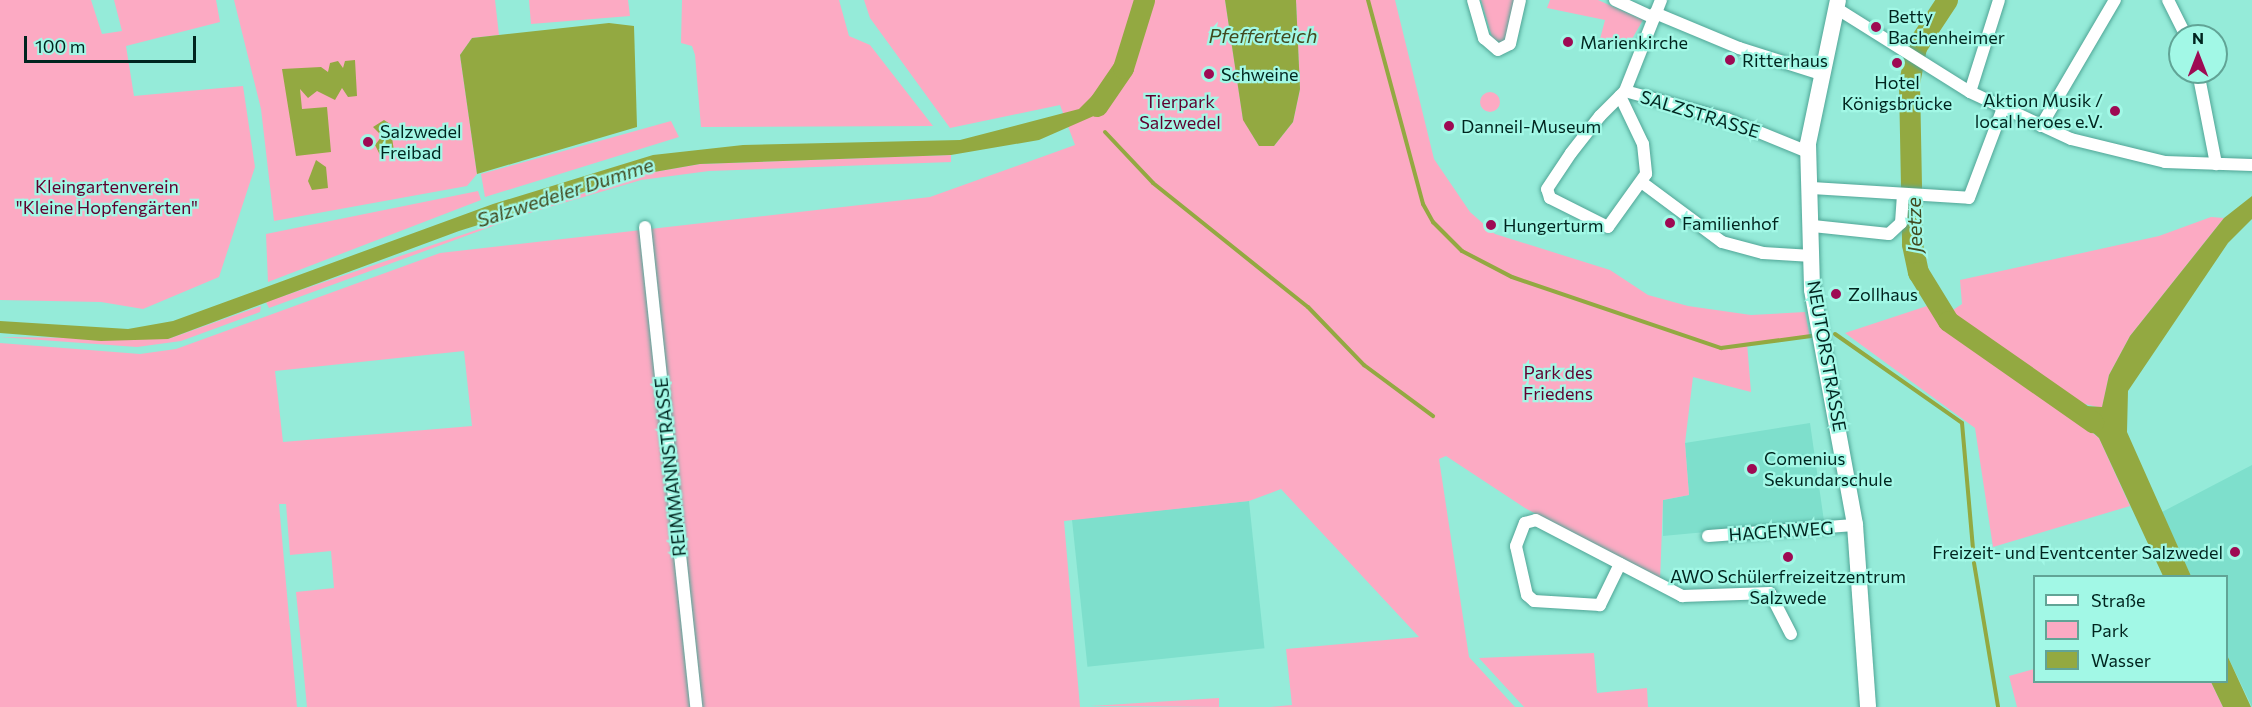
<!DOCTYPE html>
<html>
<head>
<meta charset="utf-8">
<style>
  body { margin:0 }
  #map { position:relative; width:2252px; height:707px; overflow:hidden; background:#95ebd9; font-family:Commissioner,sans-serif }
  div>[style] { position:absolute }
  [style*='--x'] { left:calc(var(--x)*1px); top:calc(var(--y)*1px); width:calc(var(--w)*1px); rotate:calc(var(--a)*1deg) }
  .built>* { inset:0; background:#7edfcc; transform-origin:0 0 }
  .green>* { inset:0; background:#fcaac3 }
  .round { border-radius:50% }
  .water>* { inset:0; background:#93a941 }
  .stream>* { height:4px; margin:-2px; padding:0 2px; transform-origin:2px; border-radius:2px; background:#93a941 }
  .river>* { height:21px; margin:-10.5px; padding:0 10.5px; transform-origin:10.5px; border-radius:10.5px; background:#93a941 }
  .roads { filter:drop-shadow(0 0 2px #50a596) drop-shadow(0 0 2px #50a596) }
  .minor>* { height:12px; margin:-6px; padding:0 6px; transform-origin:6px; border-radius:6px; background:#fff }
  .tertiary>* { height:16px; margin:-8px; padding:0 8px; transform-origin:8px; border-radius:8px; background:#fff }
  .dots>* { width:16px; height:16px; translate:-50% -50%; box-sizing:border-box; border:3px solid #a2f8e6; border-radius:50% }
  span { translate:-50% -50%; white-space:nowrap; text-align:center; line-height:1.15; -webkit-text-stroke:4.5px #a2f8e6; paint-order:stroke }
  .poi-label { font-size:18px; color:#00251f }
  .left { translate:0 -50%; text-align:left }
  .right { translate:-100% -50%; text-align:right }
  .park-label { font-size:18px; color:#60002f }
  .street-label { font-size:18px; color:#00251f }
  .water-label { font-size:20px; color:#414a20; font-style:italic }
  .legend { position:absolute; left:2033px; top:575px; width:195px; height:108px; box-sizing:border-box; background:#a2f8e6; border:2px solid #61a496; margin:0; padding:8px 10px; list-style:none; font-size:18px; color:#00251f }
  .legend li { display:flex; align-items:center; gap:12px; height:30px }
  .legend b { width:30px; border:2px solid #61a496 }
  .north { position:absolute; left:2168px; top:24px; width:60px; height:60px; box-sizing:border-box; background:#a2f8e6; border:2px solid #61a496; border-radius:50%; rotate:0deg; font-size:16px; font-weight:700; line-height:24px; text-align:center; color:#00251f }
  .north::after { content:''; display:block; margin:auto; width:21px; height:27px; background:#9e0a53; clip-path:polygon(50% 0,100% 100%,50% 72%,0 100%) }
  .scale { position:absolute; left:24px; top:36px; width:172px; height:27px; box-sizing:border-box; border:3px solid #00251f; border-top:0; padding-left:8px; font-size:18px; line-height:21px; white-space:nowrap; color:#00251f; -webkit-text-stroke:4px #a2f8e6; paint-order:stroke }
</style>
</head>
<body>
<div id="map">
  <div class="built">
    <i style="clip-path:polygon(1810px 423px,1824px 521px,1663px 536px,1663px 500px,1689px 495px,1685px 443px)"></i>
    <i style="clip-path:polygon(2252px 465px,2252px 707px,2227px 655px,2226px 576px,2191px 576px,2162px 512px)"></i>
    <i style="left:1249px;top:501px;width:148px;height:178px;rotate:84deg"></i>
  </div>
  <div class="green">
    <i style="clip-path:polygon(0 0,91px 0,102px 34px,122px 31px,114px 0,216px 0,220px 22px,126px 46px,134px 96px,243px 86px,255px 167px,219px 277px,143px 309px,101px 302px,0 300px)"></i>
    <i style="clip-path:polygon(234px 0,495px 0,499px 35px,472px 38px,460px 55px,477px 174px,467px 186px,274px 221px,261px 109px)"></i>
    <i style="clip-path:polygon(529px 0,628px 0,630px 16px,531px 24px)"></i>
    <i style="clip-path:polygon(682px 0,839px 0,849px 36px,870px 45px,933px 126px,701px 127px,695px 55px,692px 46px,681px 43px)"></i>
    <i style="clip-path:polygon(evenodd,864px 0,1225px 0,1243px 119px,1259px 146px,1274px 146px,1293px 122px,1300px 89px,1296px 0,1395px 0,1434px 159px,1470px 212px,1495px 234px,1610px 270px,1648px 295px,1688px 306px,1751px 315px,1805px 312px,1810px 337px,1747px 343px,1751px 392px,1693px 377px,1685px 443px,1689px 495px,1663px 500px,1660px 582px,1525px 508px,1446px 456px,1439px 459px,1469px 657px,1515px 707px,1270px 707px,1292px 705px,1286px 649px,1419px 637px,1281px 489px,1249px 501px,1064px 521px,1080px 707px,307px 707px,296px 592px,334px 588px,331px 551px,290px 555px,286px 504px,279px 504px,297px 707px,0 707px,0 343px,140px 354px,176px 349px,440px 253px,930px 197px,1075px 145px,1060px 105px,950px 128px,870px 18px,864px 0,464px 351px,472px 426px,283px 442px,275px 371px,464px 351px)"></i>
    <i style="clip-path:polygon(1481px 0,1515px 0,1511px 40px,1503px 45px,1492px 37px)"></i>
    <i style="clip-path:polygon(1550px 0,1598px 0,1643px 20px,1629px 44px,1600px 39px,1605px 20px,1547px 8px)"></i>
    <i class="round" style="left:1480px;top:92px;width:20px;height:20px"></i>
    <i style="clip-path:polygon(671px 121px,679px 137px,485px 197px,481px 174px)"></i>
    <i style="clip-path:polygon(951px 155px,951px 162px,709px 171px,641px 180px,526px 214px,269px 308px,266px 302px,637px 175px,700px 164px)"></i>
    <i style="clip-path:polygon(478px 191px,481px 200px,268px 282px,266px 234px)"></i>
    <i style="clip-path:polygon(2211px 217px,2224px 218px,2130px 336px,2109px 375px,2102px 408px,2076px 402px,1947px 314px,1962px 304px,1960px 280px,2159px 236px)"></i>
    <i style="clip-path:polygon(1930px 305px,2099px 438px,2130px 506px,1993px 547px,1975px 428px,1845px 333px)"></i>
    <i style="clip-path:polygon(261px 306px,260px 312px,181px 341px,137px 347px,0 337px,168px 339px)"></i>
    <i style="clip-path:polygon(1594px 653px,1597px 693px,1647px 688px,1648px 707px,1524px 707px,1479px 658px)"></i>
    <i style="clip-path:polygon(2034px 669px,2034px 682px,2211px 682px,2223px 707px,2017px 707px,2009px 676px)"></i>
    <i style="clip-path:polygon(1219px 698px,1219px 707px,1091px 706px)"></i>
  </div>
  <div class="water">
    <i style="clip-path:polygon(1225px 0,1296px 0,1300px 89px,1293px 122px,1274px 146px,1259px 146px,1243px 120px)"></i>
    <i style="clip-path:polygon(609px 23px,634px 26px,637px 127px,477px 174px,460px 55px,472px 38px)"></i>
    <i style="clip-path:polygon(355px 60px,357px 96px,348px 97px,342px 88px,335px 100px,317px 91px,308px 98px,300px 89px,302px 109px,327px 107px,331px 152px,296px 156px,282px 69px,321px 67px,328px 72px,330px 63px,338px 61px,343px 68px,345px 61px)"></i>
    <i style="clip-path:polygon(1118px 84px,1096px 115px,1039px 140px,951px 155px,700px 164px,637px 175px,459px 231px,168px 339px,101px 341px,0 333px,0 321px,128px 329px,173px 321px,493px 204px,653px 155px,743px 145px,960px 140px,1079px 109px,1103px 85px)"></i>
    <i style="clip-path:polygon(384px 120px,390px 124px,394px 151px,381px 157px,375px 145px,382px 136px,373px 127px)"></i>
    <i style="clip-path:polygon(316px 160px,326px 167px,328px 188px,312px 190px,308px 181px)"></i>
    <i style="clip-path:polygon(2252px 196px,2252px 219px,2228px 243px,2128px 391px,2127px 432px,2191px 576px,2163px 576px,2099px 438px,2071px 413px,2070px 405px,2102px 407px,2109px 375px,2130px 336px,2224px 218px)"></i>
    <i style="clip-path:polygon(2227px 655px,2251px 707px,2223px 707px,2211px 682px,2226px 682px)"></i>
  </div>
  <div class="stream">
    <i style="--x:1368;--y:0;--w:211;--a:74.9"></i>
    <i style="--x:1423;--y:204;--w:21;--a:61"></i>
    <i style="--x:1433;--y:222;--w:41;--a:45"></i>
    <i style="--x:1462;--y:251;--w:56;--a:27.5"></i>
    <i style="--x:1512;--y:277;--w:221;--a:18.8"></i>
    <i style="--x:1721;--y:348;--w:91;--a:-7.6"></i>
    <i style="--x:1105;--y:132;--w:70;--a:46.7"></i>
    <i style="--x:1153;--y:183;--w:198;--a:38.7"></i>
    <i style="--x:1308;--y:307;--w:81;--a:46"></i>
    <i style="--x:1364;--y:365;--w:86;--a:36.5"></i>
    <i style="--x:1835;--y:334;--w:155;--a:35"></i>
    <i style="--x:1962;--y:423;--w:125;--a:85"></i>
    <i style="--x:1974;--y:563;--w:146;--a:80.5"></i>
  </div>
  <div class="river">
    <i style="--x:1947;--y:0;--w:56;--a:123.4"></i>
    <i style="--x:1916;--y:47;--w:36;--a:101"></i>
    <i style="--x:1909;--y:82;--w:162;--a:88.9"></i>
    <i style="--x:1912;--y:244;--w:29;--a:78"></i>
    <i style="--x:1918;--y:272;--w:57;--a:58.5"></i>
    <i style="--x:1948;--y:321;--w:177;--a:34.9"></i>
    <i style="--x:1097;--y:106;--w:46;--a:-55.6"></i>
    <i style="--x:1123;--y:68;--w:71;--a:-72.8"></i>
  </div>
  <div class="roads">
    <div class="minor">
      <i style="--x:1473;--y:0;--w:40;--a:74"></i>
      <i style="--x:1484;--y:38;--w:18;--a:41"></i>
      <i style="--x:1498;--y:50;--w:13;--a:-27"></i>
      <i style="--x:1510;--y:44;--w:45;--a:-77.2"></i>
      <i style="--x:1615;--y:0;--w:43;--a:24.8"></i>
      <i style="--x:2168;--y:0;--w:40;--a:63.4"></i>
      <i style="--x:1836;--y:8;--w:158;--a:32.1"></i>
      <i style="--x:1970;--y:92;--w:111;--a:25"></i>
      <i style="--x:2071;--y:139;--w:97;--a:13.7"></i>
      <i style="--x:2165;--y:162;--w:87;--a:2"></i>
      <i style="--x:1655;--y:13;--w:91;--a:22.6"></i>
      <i style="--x:1739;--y:48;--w:86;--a:17.6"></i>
      <i style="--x:2198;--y:72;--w:94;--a:78.9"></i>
      <i style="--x:1625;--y:91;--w:106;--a:15.4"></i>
      <i style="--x:1727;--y:119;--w:87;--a:22.2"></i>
      <i style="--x:1970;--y:92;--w:96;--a:-72.5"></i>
      <i style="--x:1620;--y:96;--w:53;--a:64.4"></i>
      <i style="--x:1643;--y:144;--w:30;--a:84"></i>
      <i style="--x:1646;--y:174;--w:65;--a:125.6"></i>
      <i style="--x:1608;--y:227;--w:65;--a:-153.4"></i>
      <i style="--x:1550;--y:198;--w:9;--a:-108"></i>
      <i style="--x:1547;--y:189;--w:43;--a:-56.3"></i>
      <i style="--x:1571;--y:153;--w:47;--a:-51.9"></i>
      <i style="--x:1600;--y:116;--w:35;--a:-45"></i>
      <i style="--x:1625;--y:91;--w:98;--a:-68.4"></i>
      <i style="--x:2041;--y:126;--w:146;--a:-59.6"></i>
      <i style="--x:1644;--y:184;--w:97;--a:36.6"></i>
      <i style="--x:1722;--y:242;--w:42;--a:15"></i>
      <i style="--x:1763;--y:253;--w:49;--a:3.5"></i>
      <i style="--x:1812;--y:188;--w:157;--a:3.6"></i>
      <i style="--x:1969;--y:198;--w:96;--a:-69.3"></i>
      <i style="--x:1813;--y:226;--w:76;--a:6"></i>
      <i style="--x:1889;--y:234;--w:16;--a:-43"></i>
      <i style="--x:1901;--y:223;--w:26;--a:-86"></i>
      <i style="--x:645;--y:227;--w:483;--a:83.9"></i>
      <i style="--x:1708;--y:536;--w:147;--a:-4.3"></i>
      <i style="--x:1620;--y:564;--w:46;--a:116"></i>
      <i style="--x:1600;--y:605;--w:66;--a:-176.5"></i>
      <i style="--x:1534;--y:601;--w:9;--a:-139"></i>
      <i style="--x:1527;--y:595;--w:50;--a:-102.7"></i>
      <i style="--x:1516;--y:546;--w:25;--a:-69"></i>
      <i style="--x:1525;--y:523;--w:11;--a:-15"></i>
      <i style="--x:1536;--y:520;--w:165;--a:27.5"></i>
      <i style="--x:1682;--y:596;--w:88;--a:-2"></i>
      <i style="--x:1770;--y:593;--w:46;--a:62.9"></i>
    </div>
    <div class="tertiary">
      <i style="--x:1838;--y:0;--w:147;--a:101.8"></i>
      <i style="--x:1808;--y:144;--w:146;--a:88.4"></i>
      <i style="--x:1812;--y:290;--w:239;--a:79.6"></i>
      <i style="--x:1855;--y:525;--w:182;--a:85.9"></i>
    </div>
  </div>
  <div class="dots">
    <i style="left:1876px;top:27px;background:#9e0a53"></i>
    <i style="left:1568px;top:42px;background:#9e0a53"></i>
    <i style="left:1730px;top:60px;background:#9e0a53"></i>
    <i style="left:1897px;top:63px;background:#9e0a53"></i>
    <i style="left:1209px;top:74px;background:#9e0a53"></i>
    <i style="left:2115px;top:111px;background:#9e0a53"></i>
    <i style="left:1449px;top:126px;background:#9e0a53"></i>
    <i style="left:368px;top:142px;background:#9e0a53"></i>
    <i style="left:1670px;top:223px;background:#9e0a53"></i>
    <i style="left:1491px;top:225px;background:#9e0a53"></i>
    <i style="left:1836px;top:294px;background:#9e0a53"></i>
    <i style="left:1752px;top:469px;background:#9e0a53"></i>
    <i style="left:2235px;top:552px;background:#9e0a53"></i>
    <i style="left:1788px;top:557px;background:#9e0a53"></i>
  </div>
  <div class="poi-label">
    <span class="left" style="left:1888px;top:27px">Betty<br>Bachenheimer</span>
    <span class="left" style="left:1580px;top:42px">Marienkirche</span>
    <span class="left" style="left:1742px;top:60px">Ritterhaus</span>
    <span class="left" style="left:1221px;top:74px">Schweine</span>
    <span style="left:1897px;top:93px">Hotel<br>Königsbrücke</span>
    <span class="right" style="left:2103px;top:111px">Aktion Musik /<br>local heroes e.V.</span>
    <span class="left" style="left:1461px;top:126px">Danneil-Museum</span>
    <span class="left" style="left:380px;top:142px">Salzwedel<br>Freibad</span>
    <span class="left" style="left:1682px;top:223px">Familienhof</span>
    <span class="left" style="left:1503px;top:225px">Hungerturm</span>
    <span class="left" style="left:1848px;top:294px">Zollhaus</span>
    <span class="left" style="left:1764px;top:469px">Comenius<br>Sekundarschule</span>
    <span class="right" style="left:2223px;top:552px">Freizeit- und Eventcenter Salzwedel</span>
    <span style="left:1788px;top:587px">AWO Schülerfreizeitzentrum<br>Salzwede</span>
  </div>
  <div class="park-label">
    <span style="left:1180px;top:112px">Tierpark<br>Salzwedel</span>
    <span style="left:107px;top:197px">Kleingartenverein<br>"Kleine Hopfengärten"</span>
    <span style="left:1558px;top:383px">Park des<br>Friedens</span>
  </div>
  <div class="street-label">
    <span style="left:1700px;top:114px;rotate:17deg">SALZSTRASSE</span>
    <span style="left:1827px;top:356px;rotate:80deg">NEUTORSTRASSE</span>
    <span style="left:670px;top:467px;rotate:-96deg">REIMMANNSTRASSE</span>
    <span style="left:1781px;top:531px;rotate:-4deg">HAGENWEG</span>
  </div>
  <div class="water-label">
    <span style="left:1263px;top:35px">Pfefferteich</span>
    <span style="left:565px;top:192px;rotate:-18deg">Salzwedeler Dumme</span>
    <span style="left:1914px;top:225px;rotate:-92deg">Jeetze</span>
  </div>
  <ul class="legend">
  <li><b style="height:8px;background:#fff"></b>Straße</li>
  <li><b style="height:16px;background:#fcaac3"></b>Park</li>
  <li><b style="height:16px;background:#93a941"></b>Wasser</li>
  </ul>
  <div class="north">N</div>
  <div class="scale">100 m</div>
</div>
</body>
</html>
